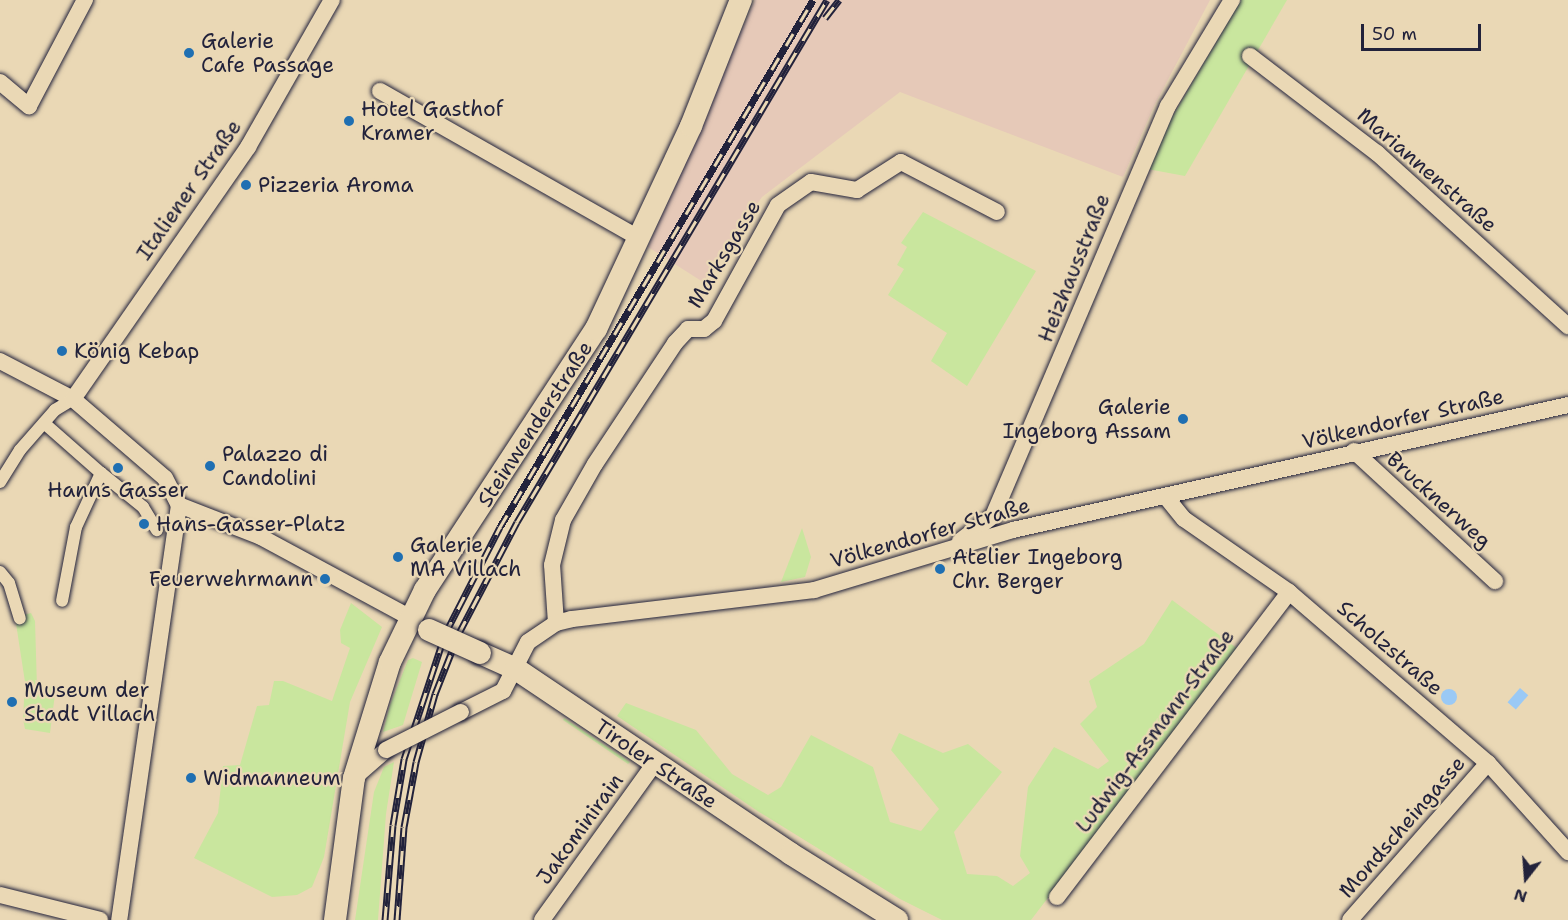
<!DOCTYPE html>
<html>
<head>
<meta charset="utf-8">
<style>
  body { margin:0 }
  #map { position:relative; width:1568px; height:920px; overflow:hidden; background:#ead8b5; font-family:"Shantell Sans",sans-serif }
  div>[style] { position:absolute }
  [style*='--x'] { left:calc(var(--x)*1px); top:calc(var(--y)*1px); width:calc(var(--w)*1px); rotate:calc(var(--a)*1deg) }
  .built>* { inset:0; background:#e6c9b8 }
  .green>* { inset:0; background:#c9e69e }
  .water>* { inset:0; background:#9ac9f5; transform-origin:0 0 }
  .round { border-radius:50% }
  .roads { filter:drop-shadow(0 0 2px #22223b) drop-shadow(0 0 2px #22223b) }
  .pedestrian>* { height:12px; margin:-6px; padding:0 6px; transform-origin:6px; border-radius:6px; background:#ead8b5 }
  .minor>* { height:16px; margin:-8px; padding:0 8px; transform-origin:8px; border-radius:8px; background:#ead8b5 }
  .secondary>* { height:22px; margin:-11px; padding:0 11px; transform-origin:11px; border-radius:11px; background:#ead8b5 }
  .rail>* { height:7px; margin-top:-3.5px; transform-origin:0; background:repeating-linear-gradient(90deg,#ead8b5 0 14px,#22223b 0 28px); box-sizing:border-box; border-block:2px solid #22223b }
  .bridges { filter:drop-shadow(0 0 2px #22223b) drop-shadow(0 0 2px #22223b) }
  .minor-bridge>* { height:16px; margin:-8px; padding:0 8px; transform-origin:8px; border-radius:8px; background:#ead8b5 }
  .secondary-bridge>* { height:22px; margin:-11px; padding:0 11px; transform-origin:11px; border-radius:11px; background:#ead8b5 }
  .dots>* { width:16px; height:16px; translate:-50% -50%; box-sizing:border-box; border:3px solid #ead8b5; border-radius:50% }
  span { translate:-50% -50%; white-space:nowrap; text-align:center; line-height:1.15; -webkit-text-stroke:4.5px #ead8b5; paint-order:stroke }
  .poi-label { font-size:21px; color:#22223b }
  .left { translate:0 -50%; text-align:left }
  .right { translate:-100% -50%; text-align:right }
  .street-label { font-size:21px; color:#22223b }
  .north { position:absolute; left:1496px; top:848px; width:60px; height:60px; -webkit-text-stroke:4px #ead8b5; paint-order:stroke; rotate:197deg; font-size:16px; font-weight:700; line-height:24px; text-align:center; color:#22223b }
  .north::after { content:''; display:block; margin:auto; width:21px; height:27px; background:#22223b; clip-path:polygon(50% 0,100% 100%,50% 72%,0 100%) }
  .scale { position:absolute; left:1361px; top:24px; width:120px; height:27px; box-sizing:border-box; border:3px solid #22223b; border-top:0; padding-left:8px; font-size:18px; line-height:21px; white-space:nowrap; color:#22223b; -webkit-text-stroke:4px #ead8b5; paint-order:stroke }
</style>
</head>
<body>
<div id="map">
  <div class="built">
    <i style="clip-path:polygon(755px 0,1210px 0,1154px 106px,1123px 177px,900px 92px,762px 197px,703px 282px,648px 247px)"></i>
  </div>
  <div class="green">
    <i style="clip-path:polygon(1241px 0,1287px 0,1185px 176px,1142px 168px)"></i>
    <i style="clip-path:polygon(923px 212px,1036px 271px,967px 386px,931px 361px,947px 333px,888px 295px,904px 269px,897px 265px,907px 247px,901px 243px)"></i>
    <i style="clip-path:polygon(802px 528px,811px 557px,805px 577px,781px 582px)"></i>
    <i style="clip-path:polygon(1172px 600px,1238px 649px,1031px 920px,942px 920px,900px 899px,759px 812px,617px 716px,626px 703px,696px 730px,732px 774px,768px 795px,781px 787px,811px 735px,873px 767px,890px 822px,921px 831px,939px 809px,891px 750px,899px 733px,943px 753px,968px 744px,1002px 772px,954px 832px,967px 874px,997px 876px,1013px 886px,1030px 873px,1020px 856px,1028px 787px,1054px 747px,1098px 769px,1109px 761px,1080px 724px,1097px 707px,1089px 681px,1144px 644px)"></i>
    <i style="clip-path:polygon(351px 603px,382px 627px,350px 702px,324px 857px,312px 887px,297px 895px,272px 897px,194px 858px,218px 813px,223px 766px,240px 765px,257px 706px,269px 705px,274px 681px,283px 681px,332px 701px,350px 648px,341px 643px,340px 630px)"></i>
    <i style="clip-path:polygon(31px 613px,35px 621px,37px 688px,56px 686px,50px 733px,25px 729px,23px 719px,25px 682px,15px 617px)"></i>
    <i style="clip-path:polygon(413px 658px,422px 662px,403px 725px,383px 732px,390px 705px,408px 660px)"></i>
    <i style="clip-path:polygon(564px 718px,630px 762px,628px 764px,563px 720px)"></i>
    <i style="clip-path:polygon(394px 762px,386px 814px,378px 920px,355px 920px,374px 792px,384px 767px)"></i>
  </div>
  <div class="water">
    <i style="left:1520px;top:688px;width:11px;height:19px;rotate:41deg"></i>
    <i class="round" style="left:1441px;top:689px;width:16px;height:16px"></i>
  </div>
  <div class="roads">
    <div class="pedestrian">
      <i style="--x:44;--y:423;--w:76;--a:41.3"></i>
      <i style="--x:101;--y:473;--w:60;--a:114.8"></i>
      <i style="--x:76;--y:527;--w:75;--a:100.7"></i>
      <i style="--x:101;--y:473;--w:54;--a:39"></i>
      <i style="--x:143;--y:507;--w:27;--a:59"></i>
      <i style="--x:0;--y:482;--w:38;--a:-58"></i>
      <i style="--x:20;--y:450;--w:53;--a:-48.8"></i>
      <i style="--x:55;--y:410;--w:21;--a:-31"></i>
      <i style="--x:0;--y:572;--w:14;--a:51"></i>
      <i style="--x:9;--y:583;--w:37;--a:73"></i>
    </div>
    <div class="minor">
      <i style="--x:1250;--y:56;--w:160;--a:37.4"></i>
      <i style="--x:1377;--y:153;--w:258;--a:42.2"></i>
      <i style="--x:0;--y:82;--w:38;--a:40"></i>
      <i style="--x:29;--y:106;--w:120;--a:-62.2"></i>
      <i style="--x:380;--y:91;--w:298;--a:29.6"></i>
      <i style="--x:0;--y:361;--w:82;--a:27.5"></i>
      <i style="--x:73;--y:399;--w:121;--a:40.7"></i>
      <i style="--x:165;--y:478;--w:30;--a:63"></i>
      <i style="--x:179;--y:505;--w:419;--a:98.2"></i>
      <i style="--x:73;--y:399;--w:307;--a:-55.2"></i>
      <i style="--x:248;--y:147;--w:169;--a:-60.3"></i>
      <i style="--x:1354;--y:451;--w:192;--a:42.7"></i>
      <i style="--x:1166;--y:497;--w:28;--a:51"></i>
      <i style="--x:1184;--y:519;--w:128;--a:34.8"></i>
      <i style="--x:1289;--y:592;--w:262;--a:40.7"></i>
      <i style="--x:1488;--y:763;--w:120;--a:48"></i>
      <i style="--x:179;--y:505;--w:88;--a:21.3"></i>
      <i style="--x:261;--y:537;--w:170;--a:28.4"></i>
      <i style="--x:960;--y:541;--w:41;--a:-37.1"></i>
      <i style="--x:993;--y:516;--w:446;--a:-66.9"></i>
      <i style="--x:1168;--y:106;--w:124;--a:-58.9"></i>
      <i style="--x:556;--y:623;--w:58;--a:-93.9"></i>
      <i style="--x:552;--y:565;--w:46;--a:-76.3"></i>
      <i style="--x:563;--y:520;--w:64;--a:-60.3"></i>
      <i style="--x:595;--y:464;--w:145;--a:-56.5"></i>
      <i style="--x:675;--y:343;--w:19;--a:-47"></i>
      <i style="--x:688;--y:329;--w:16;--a:0"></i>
      <i style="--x:704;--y:329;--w:13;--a:-39"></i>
      <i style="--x:714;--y:321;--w:132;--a:-61.1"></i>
      <i style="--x:778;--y:205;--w:40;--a:-34.9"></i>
      <i style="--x:811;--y:182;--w:47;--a:9.9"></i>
      <i style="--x:857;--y:190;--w:52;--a:-32.5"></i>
      <i style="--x:901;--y:162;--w:108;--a:27.5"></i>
      <i style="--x:461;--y:712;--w:47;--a:-26.6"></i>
      <i style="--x:503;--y:691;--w:55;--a:-63"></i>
      <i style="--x:528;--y:642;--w:34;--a:-34"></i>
      <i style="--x:556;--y:623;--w:16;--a:-14"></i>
      <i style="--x:572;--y:619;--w:244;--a:-6.8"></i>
      <i style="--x:814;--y:590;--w:208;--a:-16.8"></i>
      <i style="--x:1013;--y:530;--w:569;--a:-12.69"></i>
      <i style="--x:355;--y:777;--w:41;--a:-41.1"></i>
      <i style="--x:0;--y:895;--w:103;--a:14"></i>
      <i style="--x:1057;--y:897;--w:383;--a:-52.7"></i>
      <i style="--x:542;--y:920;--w:192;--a:-54.3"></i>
      <i style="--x:1350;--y:920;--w:209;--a:-48.7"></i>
    </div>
    <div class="secondary">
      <i style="--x:480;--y:653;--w:39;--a:24"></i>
      <i style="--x:516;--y:669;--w:331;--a:33.9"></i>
      <i style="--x:791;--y:854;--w:125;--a:31.9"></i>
      <i style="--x:335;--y:920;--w:143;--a:-82.4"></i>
      <i style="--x:354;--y:778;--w:121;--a:-72.8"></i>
      <i style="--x:390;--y:662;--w:80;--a:-64.1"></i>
      <i style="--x:425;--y:590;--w:312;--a:-56.8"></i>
      <i style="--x:596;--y:329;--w:224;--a:-64.9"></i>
      <i style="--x:691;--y:126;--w:136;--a:-68.4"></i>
    </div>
  </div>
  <div class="rail">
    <i style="--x:825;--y:18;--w:23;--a:-52"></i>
    <i style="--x:385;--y:920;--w:95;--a:-85.2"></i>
    <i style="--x:393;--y:825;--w:67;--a:-80.5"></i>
    <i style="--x:404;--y:759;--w:132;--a:-71.8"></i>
    <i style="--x:445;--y:634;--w:120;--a:-62.8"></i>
    <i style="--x:500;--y:527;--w:613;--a:-59.29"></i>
    <i style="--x:397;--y:920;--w:93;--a:-85.7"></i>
    <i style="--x:404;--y:827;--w:66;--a:-79.5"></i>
    <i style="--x:416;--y:762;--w:71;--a:-74.4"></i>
    <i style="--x:435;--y:694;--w:66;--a:-68.5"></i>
    <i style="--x:459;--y:633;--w:125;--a:-62.4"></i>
    <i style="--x:517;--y:522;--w:607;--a:-59.3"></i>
  </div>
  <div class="bridges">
    <div class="minor-bridge">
      <i style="--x:386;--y:750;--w:84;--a:-26.9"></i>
    </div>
    <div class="secondary-bridge">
      <i style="--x:429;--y:630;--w:56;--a:24.3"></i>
    </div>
  </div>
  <div class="dots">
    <i style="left:189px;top:53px;background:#1f6fb2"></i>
    <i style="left:349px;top:121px;background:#1f6fb2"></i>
    <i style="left:246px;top:185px;background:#1f6fb2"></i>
    <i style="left:62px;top:351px;background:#1f6fb2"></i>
    <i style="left:1183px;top:419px;background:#1f6fb2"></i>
    <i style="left:210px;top:466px;background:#1f6fb2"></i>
    <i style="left:118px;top:468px;background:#1f6fb2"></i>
    <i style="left:144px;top:524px;background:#1f6fb2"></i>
    <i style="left:398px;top:557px;background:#1f6fb2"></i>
    <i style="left:940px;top:569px;background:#1f6fb2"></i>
    <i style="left:325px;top:579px;background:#1f6fb2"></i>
    <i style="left:12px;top:702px;background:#1f6fb2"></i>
    <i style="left:191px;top:778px;background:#1f6fb2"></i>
  </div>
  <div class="poi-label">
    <span class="left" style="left:201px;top:53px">Galerie<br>Cafe Passage</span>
    <span class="left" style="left:361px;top:121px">Hotel Gasthof<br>Kramer</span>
    <span class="left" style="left:258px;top:185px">Pizzeria Aroma</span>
    <span class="left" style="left:74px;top:351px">König Kebap</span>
    <span class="right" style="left:1171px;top:419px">Galerie<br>Ingeborg Assam</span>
    <span class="left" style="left:222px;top:466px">Palazzo di<br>Candolini</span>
    <span style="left:118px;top:490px">Hanns Gasser</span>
    <span class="left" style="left:156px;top:524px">Hans-Gasser-Platz</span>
    <span class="left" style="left:410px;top:557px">Galerie<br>MA Villach</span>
    <span class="left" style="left:952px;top:569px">Atelier Ingeborg<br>Chr. Berger</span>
    <span class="right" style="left:313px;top:579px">Feuerwehrmann</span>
    <span class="left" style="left:24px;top:702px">Museum der<br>Stadt Villach</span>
    <span class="left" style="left:203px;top:778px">Widmanneum</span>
  </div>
  <div class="street-label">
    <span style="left:1427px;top:170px;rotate:41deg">Mariannenstraße</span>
    <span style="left:189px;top:190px;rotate:-55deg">Italiener Straße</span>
    <span style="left:724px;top:254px;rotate:-59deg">Marksgasse</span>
    <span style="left:1074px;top:268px;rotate:-68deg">Heizhausstraße</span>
    <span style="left:1403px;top:419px;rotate:-13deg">Völkendorfer Straße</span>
    <span style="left:535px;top:424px;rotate:-57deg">Steinwenderstraße</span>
    <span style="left:1439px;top:500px;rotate:42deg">Brucknerweg</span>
    <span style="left:930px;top:533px;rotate:-16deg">Völkendorfer Straße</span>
    <span style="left:1390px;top:648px;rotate:41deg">Scholzstraße</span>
    <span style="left:1155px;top:731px;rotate:-53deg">Ludwig-Assmann-Straße</span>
    <span style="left:656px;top:764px;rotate:34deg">Tiroler Straße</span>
    <span style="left:1402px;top:827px;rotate:-49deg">Mondscheingasse</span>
    <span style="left:580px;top:829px;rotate:-54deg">Jakominirain</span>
  </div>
  <div class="north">N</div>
  <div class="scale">50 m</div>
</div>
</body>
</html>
